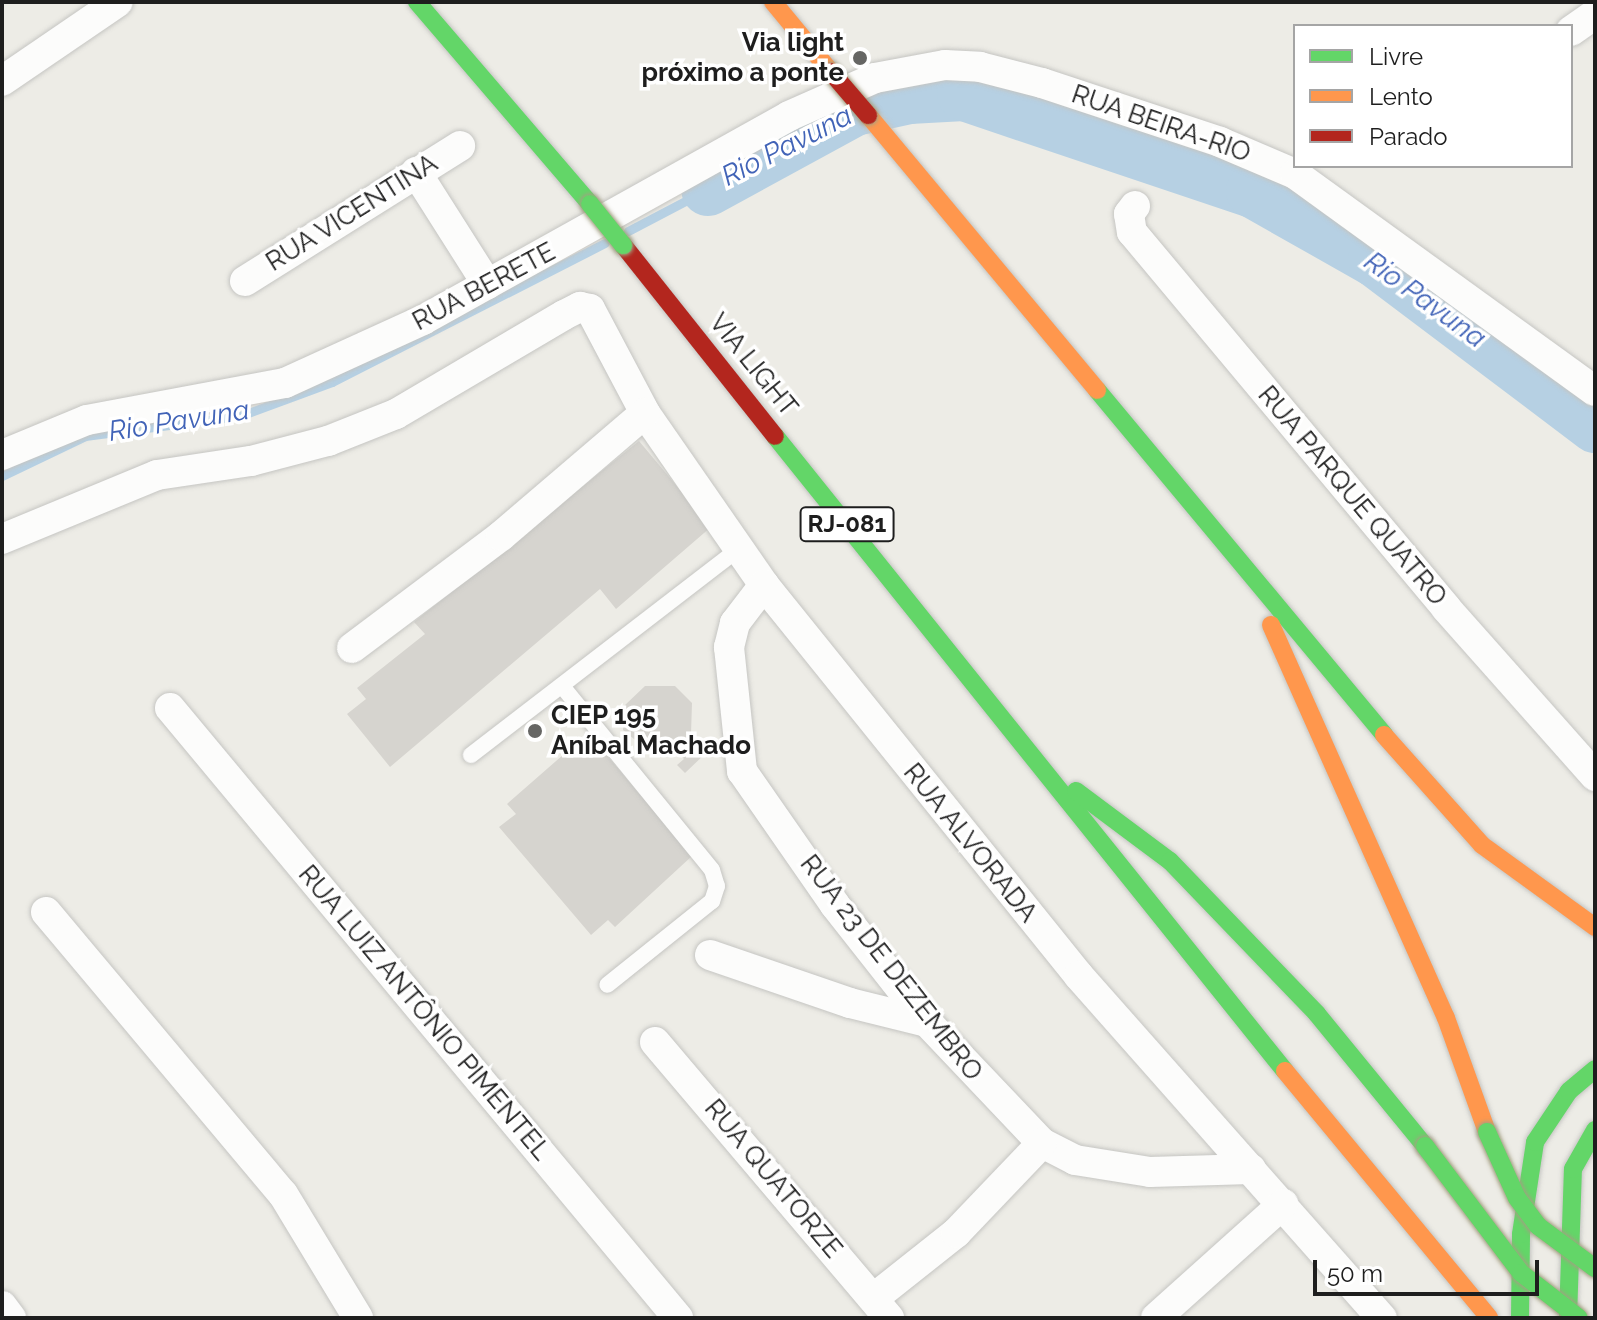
<!DOCTYPE html>
<html>
<head>
<meta charset="utf-8">
<style>
  body { margin:0 }
  #map { position:relative; width:1597px; height:1320px; overflow:hidden; background:#edece6; font-family:Raleway,sans-serif }
  div>[style] { position:absolute }
  [style*='--x'] { left:calc(var(--x)*1px); top:calc(var(--y)*1px); width:calc(var(--w)*1px); rotate:calc(var(--a)*1deg) }
  .stream>* { height:9px; margin:-4.5px; padding:0 4.5px; transform-origin:4.5px; border-radius:4.5px; background:#b6d0e3 }
  .river>* { height:54px; margin:-27px; padding:0 27px; transform-origin:27px; border-radius:27px; background:#b6d0e3 }
  .building>* { inset:0; background:#d6d4cf }
  .roads { filter:drop-shadow(0 0 2px #c5c5c2) drop-shadow(0 0 2px #c5c5c2) }
  .lane>* { height:16px; margin:-8px; padding:0 8px; transform-origin:8px; border-radius:8px; background:#fcfcfb }
  .street>* { height:30px; margin:-15px; padding:0 15px; transform-origin:15px; border-radius:15px; background:#fcfcfb }
  .fast>* { height:18px; margin:-9px; padding:0 9px; transform-origin:9px; border-radius:9px; background:#63d668 }
  .slow>* { height:18px; margin:-9px; padding:0 9px; transform-origin:9px; border-radius:9px; background:#ff974d }
  .jam>* { height:18px; margin:-9px; padding:0 9px; transform-origin:9px; border-radius:9px; background:#b3261e }
  .bridges { filter:drop-shadow(0 0 2px #a39f82) drop-shadow(0 0 2px #a39f82) }
  .fast-bridge>* { height:18px; margin:-9px; padding:0 9px; transform-origin:9px; border-radius:9px; background:#63d668 }
  .jam-bridge>* { height:18px; margin:-9px; padding:0 9px; transform-origin:9px; border-radius:9px; background:#b3261e }
  .dots>* { width:22px; height:22px; translate:-50% -50%; box-sizing:border-box; border:4px solid #fff; border-radius:50% }
  span { translate:-50% -50%; white-space:nowrap; text-align:center; line-height:1.15; -webkit-text-stroke:7px #fff; paint-order:stroke }
  .shield-label span { padding:2px 6px; background:#fff; border:2px solid; border-radius:6px; -webkit-text-stroke-width:0 }
  .shield-label { font-size:24px; color:#1e1e1e; font-weight:700 }
  .poi-label { font-size:26px; color:#1e1e1e; font-weight:700 }
  .right { translate:-100% -50%; text-align:right }
  .left { translate:0 -50%; text-align:left }
  .street-label { font-size:26px; color:#1e1e1e }
  .water-label { font-size:28px; color:#4163b7; font-style:italic }
  .frame { position:absolute; inset:0; border:4px solid #1e1e1e; pointer-events:none }
  .legend { position:absolute; left:1293px; top:24px; width:280px; height:144px; box-sizing:border-box; background:#fff; border:2px solid #a5a5a5; margin:0; padding:10px 14px; list-style:none; font-size:24px; color:#1e1e1e }
  .legend li { display:flex; align-items:center; gap:16px; height:40px }
  .legend b { width:40px; border:2px solid #a5a5a5 }
  .scale { position:absolute; left:1313px; top:1260px; width:226px; height:36px; box-sizing:border-box; border:4px solid #1e1e1e; border-top:0; padding-left:10px; font-size:24px; line-height:28px; white-space:nowrap; color:#1e1e1e; -webkit-text-stroke:6px #fff; paint-order:stroke }
</style>
</head>
<body>
<div id="map">
  <div class="stream">
    <i style="--x:628;--y:231;--w:90;--a:-27.7"></i>
    <i style="--x:2;--y:476;--w:92;--a:-25.7"></i>
    <i style="--x:85;--y:436;--w:156;--a:-7.4"></i>
    <i style="--x:240;--y:416;--w:98;--a:-20.3"></i>
    <i style="--x:332;--y:382;--w:306;--a:-27"></i>
  </div>
  <div class="river">
    <i style="--x:708;--y:189;--w:167;--a:-28.6"></i>
    <i style="--x:855;--y:109;--w:55;--a:-12.5"></i>
    <i style="--x:909;--y:97;--w:55;--a:-3.1"></i>
    <i style="--x:964;--y:94;--w:305;--a:18.6"></i>
    <i style="--x:1253;--y:191;--w:140;--a:29.5"></i>
    <i style="--x:1375;--y:260;--w:276;--a:37"></i>
  </div>
  <div class="building">
    <i style="clip-path:polygon(639px 441px,711px 527px,616px 609px,600px 589px,390px 767px,347px 714px,366px 699px,357px 688px,425px 634px,414px 622px)"></i>
    <i style="clip-path:polygon(645px 686px,675px 686px,692px 703px,691px 734px,707px 752px,685px 773px,677px 765px,684px 759px,673px 747px,645px 748px,623px 730px,624px 706px)"></i>
    <i style="clip-path:polygon(588px 733px,692px 856px,615px 927px,608px 920px,591px 935px,499px 827px,516px 814px,507px 804px)"></i>
  </div>
  <div class="roads">
    <div class="lane">
      <i style="--x:562;--y:686;--w:237;--a:50.8"></i>
      <i style="--x:712;--y:870;--w:17;--a:73"></i>
      <i style="--x:717;--y:886;--w:16;--a:108"></i>
      <i style="--x:712;--y:901;--w:134;--a:141.3"></i>
      <i style="--x:471;--y:755;--w:339;--a:-37.6"></i>
    </div>
    <div class="street">
      <i style="--x:1571;--y:31;--w:29;--a:-35"></i>
      <i style="--x:2;--y:81;--w:140;--a:-34.3"></i>
      <i style="--x:416;--y:172;--w:133;--a:57.6"></i>
      <i style="--x:1135;--y:206;--w:10;--a:127"></i>
      <i style="--x:1129;--y:214;--w:18;--a:81"></i>
      <i style="--x:1132;--y:232;--w:490;--a:50.1"></i>
      <i style="--x:1446;--y:608;--w:225;--a:48.4"></i>
      <i style="--x:245;--y:281;--w:254;--a:-32.1"></i>
      <i style="--x:2;--y:455;--w:92;--a:-22.4"></i>
      <i style="--x:87;--y:420;--w:201;--a:-10.6"></i>
      <i style="--x:285;--y:383;--w:152;--a:-24.5"></i>
      <i style="--x:423;--y:320;--w:419;--a:-29.1"></i>
      <i style="--x:789;--y:116;--w:94;--a:-23.8"></i>
      <i style="--x:875;--y:78;--w:71;--a:-10.5"></i>
      <i style="--x:945;--y:65;--w:35;--a:3"></i>
      <i style="--x:980;--y:67;--w:64;--a:14.5"></i>
      <i style="--x:1042;--y:83;--w:188;--a:18.3"></i>
      <i style="--x:1220;--y:142;--w:82;--a:23.1"></i>
      <i style="--x:1295;--y:174;--w:370;--a:35.9"></i>
      <i style="--x:2;--y:539;--w:168;--a:-22.4"></i>
      <i style="--x:157;--y:475;--w:95;--a:-8.5"></i>
      <i style="--x:251;--y:461;--w:80;--a:-14.6"></i>
      <i style="--x:328;--y:441;--w:73;--a:-21.7"></i>
      <i style="--x:396;--y:414;--w:195;--a:-30.5"></i>
      <i style="--x:564;--y:315;--w:18;--a:-27"></i>
      <i style="--x:580;--y:307;--w:10;--a:11"></i>
      <i style="--x:590;--y:309;--w:118;--a:62.1"></i>
      <i style="--x:645;--y:413;--w:209;--a:55.3"></i>
      <i style="--x:764;--y:585;--w:502;--a:51.14"></i>
      <i style="--x:1079;--y:976;--w:457;--a:48.5"></i>
      <i style="--x:764;--y:585;--w:48;--a:127.3"></i>
      <i style="--x:735;--y:623;--w:25;--a:104"></i>
      <i style="--x:729;--y:647;--w:125;--a:84"></i>
      <i style="--x:742;--y:771;--w:163;--a:55.2"></i>
      <i style="--x:835;--y:905;--w:149;--a:51.8"></i>
      <i style="--x:927;--y:1022;--w:167;--a:46.5"></i>
      <i style="--x:1042;--y:1143;--w:37;--a:27"></i>
      <i style="--x:1075;--y:1160;--w:76;--a:9.1"></i>
      <i style="--x:1150;--y:1172;--w:101;--a:-1.7"></i>
      <i style="--x:352;--y:648;--w:186;--a:-36.9"></i>
      <i style="--x:501;--y:536;--w:189;--a:-40.5"></i>
      <i style="--x:170;--y:708;--w:794;--a:50.21"></i>
      <i style="--x:46;--y:912;--w:368;--a:50"></i>
      <i style="--x:283;--y:1194;--w:145;--a:58.8"></i>
      <i style="--x:710;--y:955;--w:148;--a:18.9"></i>
      <i style="--x:850;--y:1003;--w:79;--a:13.9"></i>
      <i style="--x:655;--y:1042;--w:362;--a:49.7"></i>
      <i style="--x:874;--y:1298;--w:105;--a:-38.4"></i>
      <i style="--x:956;--y:1233;--w:124;--a:-46.3"></i>
      <i style="--x:2;--y:1306;--w:15;--a:53"></i>
      <i style="--x:1156;--y:1318;--w:171;--a:-41.9"></i>
    </div>
    <div class="fast">
      <i style="--x:417;--y:2;--w:266;--a:49.4"></i>
      <i style="--x:1097;--y:390;--w:449;--a:50.2"></i>
      <i style="--x:775;--y:436;--w:814;--a:51.23"></i>
      <i style="--x:1076;--y:791;--w:117;--a:36.7"></i>
      <i style="--x:1170;--y:861;--w:212;--a:46.1"></i>
      <i style="--x:1317;--y:1014;--w:171;--a:50.7"></i>
      <i style="--x:1520;--y:1318;--w:84;--a:-89.3"></i>
      <i style="--x:1521;--y:1234;--w:93;--a:-81.3"></i>
      <i style="--x:1535;--y:1142;--w:61;--a:-56.3"></i>
      <i style="--x:1569;--y:1091;--w:34;--a:-40"></i>
      <i style="--x:1568;--y:1318;--w:149;--a:-88.1"></i>
      <i style="--x:1573;--y:1169;--w:45;--a:-60.6"></i>
    </div>
    <div class="slow">
      <i style="--x:773;--y:2;--w:91;--a:50.4"></i>
      <i style="--x:868;--y:115;--w:358;--a:50.2"></i>
      <i style="--x:1271;--y:625;--w:430;--a:66"></i>
      <i style="--x:1446;--y:1018;--w:121;--a:70.2"></i>
      <i style="--x:1384;--y:735;--w:147;--a:48.3"></i>
      <i style="--x:1482;--y:845;--w:140;--a:36"></i>
      <i style="--x:1285;--y:1071;--w:320;--a:50.4"></i>
    </div>
    <div class="jam">
      <i style="--x:623;--y:245;--w:244;--a:51.5"></i>
    </div>
  </div>
  <div class="bridges">
    <div class="fast-bridge">
      <i style="--x:590;--y:204;--w:53;--a:51.2"></i>
      <i style="--x:1487;--y:1132;--w:72;--a:65.6"></i>
      <i style="--x:1517;--y:1198;--w:35;--a:53"></i>
      <i style="--x:1538;--y:1226;--w:71;--a:36.4"></i>
      <i style="--x:1425;--y:1146;--w:159;--a:52.9"></i>
      <i style="--x:1521;--y:1273;--w:73;--a:37.8"></i>
    </div>
    <div class="jam-bridge">
      <i style="--x:831;--y:72;--w:57;--a:49.3"></i>
    </div>
  </div>
  <div class="dots">
    <i style="left:860px;top:58px;background:#666664"></i>
    <i style="left:535px;top:731px;background:#666664"></i>
  </div>
  <div class="shield-label">
    <span style="left:847px;top:524px">RJ-081</span>
  </div>
  <div class="poi-label">
    <span class="right" style="left:844px;top:58px">Via light<br>próximo a ponte</span>
    <span class="left" style="left:551px;top:731px">CIEP 195<br>Aníbal Machado</span>
  </div>
  <div class="street-label">
    <span style="left:1161px;top:124px;rotate:19deg">RUA BEIRA-RIO</span>
    <span style="left:352px;top:213px;rotate:-32deg">RUA VICENTINA</span>
    <span style="left:484px;top:287px;rotate:-28deg">RUA BERETE</span>
    <span style="left:753px;top:365px;rotate:51deg">VIA LIGHT</span>
    <span style="left:1352px;top:496px;rotate:50deg">RUA PARQUE QUATRO</span>
    <span style="left:970px;top:843px;rotate:51deg">RUA ALVORADA</span>
    <span style="left:891px;top:968px;rotate:52deg">RUA 23 DE DEZEMBRO</span>
    <span style="left:424px;top:1013px;rotate:50deg">RUA LUIZ ANTÔNIO PIMENTEL</span>
    <span style="left:773px;top:1179px;rotate:50deg">RUA QUATORZE</span>
  </div>
  <div class="water-label">
    <span style="left:787px;top:146px;rotate:-27deg">Rio Pavuna</span>
    <span style="left:1425px;top:300px;rotate:36deg">Rio Pavuna</span>
    <span style="left:179px;top:421px;rotate:-9deg">Rio Pavuna</span>
  </div>
  <div class="frame"></div>
  <ul class="legend">
  <li><b style="height:10px;background:#63d668"></b>Livre</li>
  <li><b style="height:10px;background:#ff974d"></b>Lento</li>
  <li><b style="height:10px;background:#b3261e"></b>Parado</li>
  </ul>
  <div class="scale">50 m</div>
</div>
</body>
</html>
